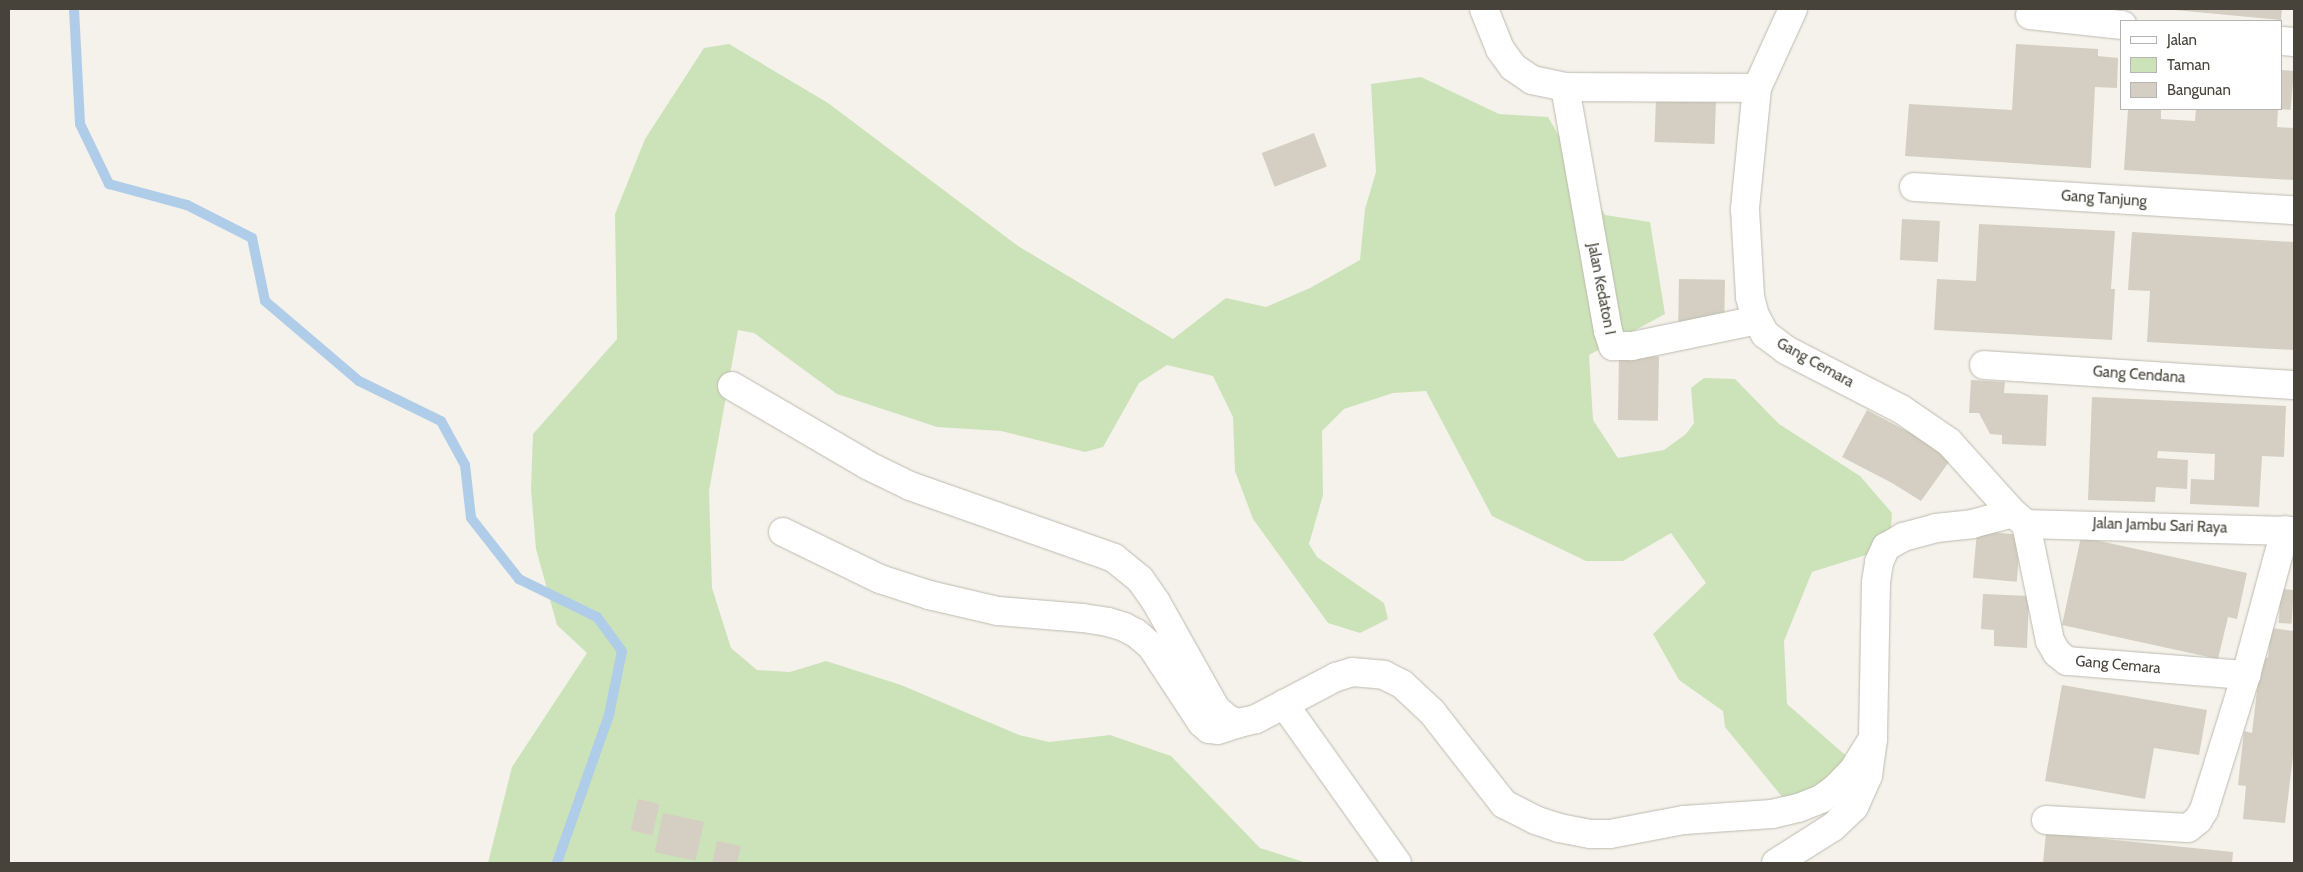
<!DOCTYPE html>
<html>
<head>
<meta charset="utf-8">
<style>
  body { margin:0 }
  #map { position:relative; width:2303px; height:872px; overflow:hidden; background:#f4f2eb; font-family:Cabin,sans-serif }
  div>[style] { position:absolute }
  [style*='--x'] { left:calc(var(--x)*1px); top:calc(var(--y)*1px); width:calc(var(--w)*1px); rotate:calc(var(--a)*1deg) }
  .green>* { inset:0; background:#cce3b9 }
  .stream>* { height:10px; margin:-5px; padding:0 5px; transform-origin:5px; border-radius:5px; background:#afcce9 }
  .building>* { inset:0; background:#d4cfc2; transform-origin:0 0 }
  .roads { filter:drop-shadow(0 0 1px #bebaaf) drop-shadow(0 0 1px #bebaaf) }
  .minor>* { height:28px; margin:-14px; padding:0 14px; transform-origin:14px; border-radius:14px; background:#fff }
  span { translate:-50% -50%; white-space:nowrap; text-align:center; line-height:1.15; -webkit-text-stroke:5px #fff; paint-order:stroke }
  .street-label { font-size:15px; color:#47433a }
  .frame { position:absolute; inset:0; border:10px solid #47433a; pointer-events:none }
  .legend { position:absolute; left:2120px; top:20px; width:162px; height:90px; box-sizing:border-box; background:#fff; border:1px solid #b5b4b0; margin:0; padding:6px 9px; list-style:none; font-size:15px; color:#47433a }
  .legend li { display:flex; align-items:center; gap:10px; height:25px }
  .legend b { width:25px; border:1px solid #b5b4b0 }
</style>
</head>
<body>
<div id="map">
  <div class="green">
    <i style="clip-path:polygon(729px 44px,828px 103px,1018px 246px,1173px 339px,1226px 298px,1266px 307px,1310px 288px,1360px 260px,1365px 209px,1376px 172px,1371px 84px,1421px 77px,1499px 114px,1548px 117px,1605px 215px,1650px 222px,1665px 314px,1589px 355px,1593px 420px,1618px 458px,1664px 450px,1686px 434px,1694px 423px,1691px 388px,1704px 378px,1735px 379px,1779px 424px,1860px 476px,1892px 513px,1891px 528px,1869px 554px,1812px 572px,1784px 641px,1787px 704px,1860px 768px,1839px 809px,1808px 818px,1793px 810px,1725px 727px,1723px 711px,1679px 680px,1653px 634px,1706px 583px,1671px 533px,1623px 561px,1586px 561px,1492px 516px,1426px 391px,1393px 393px,1344px 409px,1322px 431px,1323px 495px,1309px 544px,1317px 557px,1384px 603px,1388px 619px,1360px 633px,1328px 623px,1253px 519px,1235px 471px,1233px 417px,1213px 376px,1167px 365px,1139px 383px,1103px 447px,1085px 452px,1001px 431px,937px 427px,837px 394px,754px 333px,738px 330px,709px 491px,712px 588px,731px 648px,757px 670px,790px 672px,826px 661px,901px 685px,1019px 735px,1049px 742px,1110px 735px,1171px 756px,1260px 848px,1307px 863px,488px 863px,512px 767px,587px 653px,557px 625px,536px 549px,531px 489px,533px 434px,617px 339px,615px 214px,645px 139px,704px 48px)"></i>
  </div>
  <div class="stream">
    <i style="--x:74;--y:9;--w:115;--a:87"></i>
    <i style="--x:80;--y:124;--w:67;--a:64.2"></i>
    <i style="--x:109;--y:184;--w:81;--a:15.1"></i>
    <i style="--x:187;--y:205;--w:73;--a:26.9"></i>
    <i style="--x:252;--y:238;--w:64;--a:78.3"></i>
    <i style="--x:265;--y:301;--w:123;--a:40.4"></i>
    <i style="--x:359;--y:381;--w:91;--a:26"></i>
    <i style="--x:441;--y:421;--w:50;--a:61.4"></i>
    <i style="--x:465;--y:465;--w:53;--a:83.5"></i>
    <i style="--x:471;--y:518;--w:78;--a:51.8"></i>
    <i style="--x:519;--y:579;--w:87;--a:26"></i>
    <i style="--x:597;--y:617;--w:42;--a:53.7"></i>
    <i style="--x:622;--y:651;--w:65;--a:101.5"></i>
    <i style="--x:609;--y:715;--w:157;--a:109.4"></i>
  </div>
  <div class="building">
    <i style="clip-path:polygon(2164px 9px,2282px 9px,2281px 20px)"></i>
    <i style="clip-path:polygon(2016px 44px,2098px 49px,2098px 56px,2118px 58px,2117px 88px,2095px 87px,2091px 168px,1905px 156px,1909px 104px,2012px 110px)"></i>
    <i style="left:2282px;top:70px;width:12px;height:39px;rotate:5deg"></i>
    <i style="left:1656px;top:99px;width:60px;height:43px;rotate:2deg"></i>
    <i style="clip-path:polygon(2128px 109px,2161px 109px,2161px 119px,2195px 121px,2196px 109px,2278px 109px,2277px 127px,2294px 128px,2294px 180px,2124px 170px)"></i>
    <i style="left:1314px;top:133px;width:36px;height:56px;rotate:69deg"></i>
    <i style="left:1902px;top:219px;width:38px;height:41px;rotate:3deg"></i>
    <i style="clip-path:polygon(1979px 224px,2115px 231px,2111px 289px,2115px 289px,2112px 340px,1934px 330px,1937px 279px,1976px 281px)"></i>
    <i style="clip-path:polygon(2132px 232px,2294px 242px,2294px 350px,2147px 342px,2150px 291px,2128px 290px)"></i>
    <i style="left:1679px;top:279px;width:46px;height:43px;rotate:1deg"></i>
    <i style="left:1619px;top:356px;width:40px;height:64px;rotate:1deg"></i>
    <i style="clip-path:polygon(1971px 380px,2005px 382px,2004px 393px,2048px 395px,2046px 446px,2002px 444px,2002px 435px,1990px 434px,1979px 413px,1969px 413px)"></i>
    <i style="clip-path:polygon(2092px 397px,2286px 406px,2284px 457px,2262px 456px,2259px 507px,2190px 504px,2191px 479px,2214px 480px,2215px 454px,2158px 451px,2157px 458px,2188px 460px,2187px 489px,2156px 487px,2155px 502px,2088px 500px)"></i>
    <i style="clip-path:polygon(1867px 410px,1920px 438px,1951px 459px,1921px 501px,1892px 483px,1842px 457px)"></i>
    <i style="left:1977px;top:531px;width:44px;height:47px;rotate:5deg"></i>
    <i style="clip-path:polygon(2081px 537px,2247px 573px,2237px 619px,2228px 617px,2218px 659px,2062px 625px)"></i>
    <i style="left:2281px;top:589px;width:13px;height:34px;rotate:4deg"></i>
    <i style="clip-path:polygon(1983px 594px,2029px 596px,2027px 648px,1994px 646px,1994px 630px,1981px 629px)"></i>
    <i style="clip-path:polygon(2271px 628px,2294px 631px,2294px 748px,2285px 823px,2243px 819px,2246px 786px,2238px 785px,2244px 731px,2252px 733px,2261px 657px,2268px 658px)"></i>
    <i style="clip-path:polygon(2062px 685px,2207px 710px,2199px 755px,2154px 748px,2145px 799px,2045px 781px)"></i>
    <i style="left:638px;top:799px;width:22px;height:32px;rotate:13deg"></i>
    <i style="left:663px;top:813px;width:42px;height:40px;rotate:12deg"></i>
    <i style="clip-path:polygon(2046px 833px,2233px 852px,2232px 863px,2043px 863px)"></i>
    <i style="clip-path:polygon(717px 841px,741px 846px,737px 863px,712px 863px)"></i>
  </div>
  <div class="roads">
    <div class="minor">
      <i style="--x:1484;--y:9;--w:43;--a:68.2"></i>
      <i style="--x:1500;--y:49;--w:22;--a:54"></i>
      <i style="--x:1513;--y:67;--w:23;--a:34"></i>
      <i style="--x:1532;--y:80;--w:34;--a:12"></i>
      <i style="--x:1565;--y:87;--w:192;--a:0.3"></i>
      <i style="--x:1757;--y:88;--w:122;--a:95.7"></i>
      <i style="--x:1745;--y:209;--w:88;--a:86.7"></i>
      <i style="--x:1750;--y:297;--w:20;--a:75"></i>
      <i style="--x:1755;--y:316;--w:21;--a:61"></i>
      <i style="--x:1765;--y:334;--w:26;--a:37"></i>
      <i style="--x:1786;--y:350;--w:129;--a:27.2"></i>
      <i style="--x:1901;--y:409;--w:58;--a:34.5"></i>
      <i style="--x:1949;--y:442;--w:96;--a:48"></i>
      <i style="--x:2013;--y:513;--w:17;--a:40"></i>
      <i style="--x:2026;--y:524;--w:119;--a:78.4"></i>
      <i style="--x:2050;--y:641;--w:14;--a:60"></i>
      <i style="--x:2057;--y:653;--w:13;--a:39"></i>
      <i style="--x:2067;--y:661;--w:180;--a:4.5"></i>
      <i style="--x:2030;--y:15;--w:93;--a:6.2"></i>
      <i style="--x:2282;--y:41;--w:12;--a:5"></i>
      <i style="--x:1565;--y:87;--w:248;--a:80"></i>
      <i style="--x:1608;--y:331;--w:16;--a:72"></i>
      <i style="--x:1613;--y:346;--w:19;--a:0"></i>
      <i style="--x:1632;--y:346;--w:128;--a:-11.7"></i>
      <i style="--x:1757;--y:88;--w:87;--a:-65.5"></i>
      <i style="--x:1914;--y:187;--w:381;--a:3.5"></i>
      <i style="--x:1984;--y:365;--w:311;--a:3.7"></i>
      <i style="--x:732;--y:386;--w:156;--a:30.3"></i>
      <i style="--x:867;--y:465;--w:48;--a:26"></i>
      <i style="--x:910;--y:486;--w:216;--a:19.4"></i>
      <i style="--x:1114;--y:558;--w:33;--a:39"></i>
      <i style="--x:1140;--y:579;--w:28;--a:55"></i>
      <i style="--x:1156;--y:602;--w:123;--a:60.7"></i>
      <i style="--x:1216;--y:709;--w:17;--a:40"></i>
      <i style="--x:1229;--y:720;--w:10;--a:17"></i>
      <i style="--x:1239;--y:723;--w:17;--a:-13"></i>
      <i style="--x:1256;--y:719;--w:90;--a:-27.7"></i>
      <i style="--x:1336;--y:677;--w:17;--a:-17"></i>
      <i style="--x:1352;--y:672;--w:32;--a:5"></i>
      <i style="--x:1384;--y:675;--w:20;--a:27"></i>
      <i style="--x:1402;--y:684;--w:41;--a:43"></i>
      <i style="--x:1432;--y:712;--w:117;--a:52"></i>
      <i style="--x:1504;--y:804;--w:35;--a:27"></i>
      <i style="--x:1535;--y:820;--w:25;--a:18"></i>
      <i style="--x:1559;--y:828;--w:32;--a:11"></i>
      <i style="--x:1590;--y:834;--w:20;--a:0"></i>
      <i style="--x:1610;--y:834;--w:75;--a:-10.7"></i>
      <i style="--x:1684;--y:820;--w:88;--a:-3.9"></i>
      <i style="--x:1772;--y:814;--w:27;--a:-13"></i>
      <i style="--x:1798;--y:808;--w:25;--a:-21"></i>
      <i style="--x:1821;--y:799;--w:17;--a:-36"></i>
      <i style="--x:1835;--y:789;--w:28;--a:-46"></i>
      <i style="--x:1854;--y:769;--w:36;--a:-58"></i>
      <i style="--x:2026;--y:524;--w:268;--a:1.5"></i>
      <i style="--x:783;--y:532;--w:108;--a:25.9"></i>
      <i style="--x:880;--y:579;--w:52;--a:18.1"></i>
      <i style="--x:929;--y:595;--w:71;--a:13.1"></i>
      <i style="--x:998;--y:611;--w:85;--a:4.7"></i>
      <i style="--x:1083;--y:618;--w:25;--a:9"></i>
      <i style="--x:1108;--y:622;--w:17;--a:17"></i>
      <i style="--x:1124;--y:627;--w:13;--a:27"></i>
      <i style="--x:1136;--y:633;--w:21;--a:41"></i>
      <i style="--x:1152;--y:647;--w:91;--a:56.7"></i>
      <i style="--x:1202;--y:723;--w:9;--a:41"></i>
      <i style="--x:1209;--y:729;--w:9;--a:6"></i>
      <i style="--x:1218;--y:730;--w:22;--a:-18"></i>
      <i style="--x:1284;--y:704;--w:195;--a:54.6"></i>
      <i style="--x:2046;--y:820;--w:142;--a:3.2"></i>
      <i style="--x:2188;--y:828;--w:13;--a:-39"></i>
      <i style="--x:2198;--y:820;--w:12;--a:-59"></i>
      <i style="--x:2204;--y:810;--w:141;--a:-72.7"></i>
      <i style="--x:2246;--y:675;--w:150;--a:-74.9"></i>
      <i style="--x:1776;--y:863;--w:67;--a:-32.3"></i>
      <i style="--x:1833;--y:827;--w:29;--a:-44"></i>
      <i style="--x:1854;--y:807;--w:35;--a:-66"></i>
      <i style="--x:1868;--y:775;--w:37;--a:-82"></i>
      <i style="--x:1873;--y:738;--w:156;--a:-88.9"></i>
      <i style="--x:1876;--y:582;--w:20;--a:-81"></i>
      <i style="--x:1879;--y:562;--w:17;--a:-65"></i>
      <i style="--x:1886;--y:547;--w:20;--a:-30"></i>
      <i style="--x:1903;--y:537;--w:34;--a:-15"></i>
      <i style="--x:1936;--y:528;--w:36;--a:-6"></i>
      <i style="--x:1972;--y:524;--w:42;--a:-15"></i>
    </div>
  </div>
  <div class="street-label">
    <span style="left:2104px;top:199px;rotate:4deg">Gang Tanjung</span>
    <span style="left:1601px;top:289px;rotate:79deg">Jalan Kedaton I</span>
    <span style="left:1815px;top:363px;rotate:29deg">Gang Cemara</span>
    <span style="left:2139px;top:375px;rotate:4deg">Gang Cendana</span>
    <span style="left:2160px;top:526px;rotate:2deg">Jalan Jambu Sari Raya</span>
    <span style="left:2118px;top:665px;rotate:5deg">Gang Cemara</span>
  </div>
  <div class="frame"></div>
  <ul class="legend">
  <li><b style="height:6px;background:#fff"></b>Jalan</li>
  <li><b style="height:14px;background:#cce3b9"></b>Taman</li>
  <li><b style="height:14px;background:#d4cfc2"></b>Bangunan</li>
  </ul>
</div>
</body>
</html>
